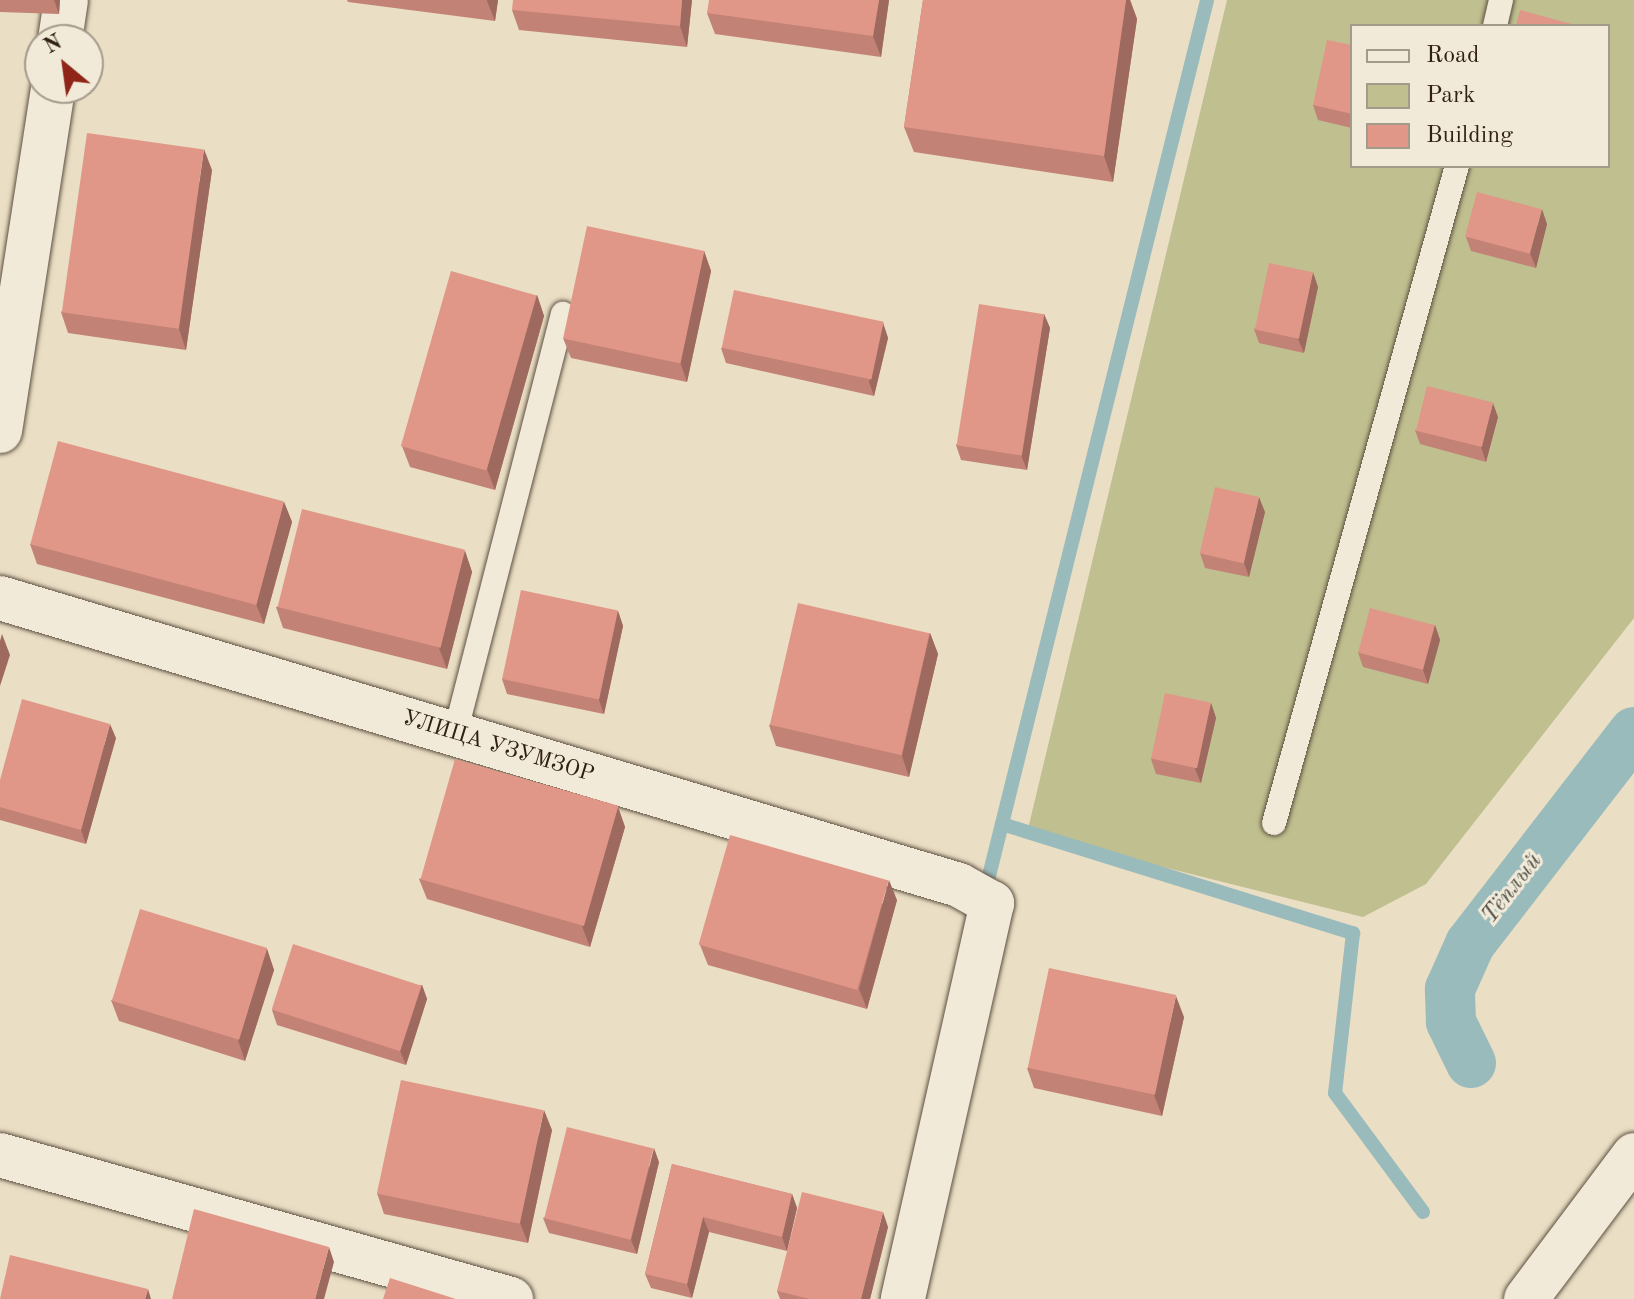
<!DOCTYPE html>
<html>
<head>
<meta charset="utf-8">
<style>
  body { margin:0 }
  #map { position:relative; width:1634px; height:1299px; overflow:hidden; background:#eadec4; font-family:"Old Standard TT",serif }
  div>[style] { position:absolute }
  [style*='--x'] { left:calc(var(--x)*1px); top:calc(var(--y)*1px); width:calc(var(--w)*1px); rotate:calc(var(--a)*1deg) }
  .green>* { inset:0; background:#bfbf8f }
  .stream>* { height:14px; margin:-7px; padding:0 7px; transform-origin:7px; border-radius:7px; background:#9abbbc }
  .canal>* { height:50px; margin:-25px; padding:0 25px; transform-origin:25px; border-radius:25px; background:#9abbbc }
  .roads { filter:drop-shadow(0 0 2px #5e5040) drop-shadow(0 0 2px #5e5040) }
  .service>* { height:24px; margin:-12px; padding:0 12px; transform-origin:12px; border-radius:12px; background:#f1ead9 }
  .minor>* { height:44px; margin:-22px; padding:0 22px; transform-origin:22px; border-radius:22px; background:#f1ead9 }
  .secondary>* { height:44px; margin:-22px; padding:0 22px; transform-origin:22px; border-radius:22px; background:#f1ead9 }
  .wall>* { inset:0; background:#c28275 }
  .shaded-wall>* { inset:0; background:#9e6a5f }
  .building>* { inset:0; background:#e19788; transform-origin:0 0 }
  span { translate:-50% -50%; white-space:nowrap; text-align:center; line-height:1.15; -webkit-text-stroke:6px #f1ead9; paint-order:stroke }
  .street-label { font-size:22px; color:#302114 }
  .water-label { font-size:24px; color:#504f46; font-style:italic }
  .legend { position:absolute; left:1350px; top:24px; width:260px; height:144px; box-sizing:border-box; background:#f1ead9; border:2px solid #a49a8a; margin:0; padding:10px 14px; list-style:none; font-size:24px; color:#302114 }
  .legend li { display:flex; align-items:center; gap:16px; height:40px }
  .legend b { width:40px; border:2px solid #a49a8a }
  .north { position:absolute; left:24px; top:24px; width:80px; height:80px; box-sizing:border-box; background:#f1ead9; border:2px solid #a49a8a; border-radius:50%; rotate:331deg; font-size:22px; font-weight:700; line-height:32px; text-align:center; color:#302114 }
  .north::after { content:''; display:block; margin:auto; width:28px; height:36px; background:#8f2418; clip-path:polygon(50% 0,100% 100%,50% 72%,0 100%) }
</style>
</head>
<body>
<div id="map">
  <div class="green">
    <i style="clip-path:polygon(evenodd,1227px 0,1634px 0,1634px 618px,1426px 884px,1363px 917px,1027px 833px,1227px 0,1352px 26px,1608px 26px,1608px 166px,1352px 166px,1352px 26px)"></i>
  </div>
  <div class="stream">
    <i style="--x:1002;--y:824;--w:368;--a:17.3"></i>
    <i style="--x:1353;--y:933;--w:161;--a:96.4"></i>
    <i style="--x:1335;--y:1093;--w:148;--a:53.5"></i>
    <i style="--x:985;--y:892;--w:919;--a:-76.02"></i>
  </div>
  <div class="canal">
    <i style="--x:1471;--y:1063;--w:46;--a:-116"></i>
    <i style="--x:1451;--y:1022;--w:33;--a:-92"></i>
    <i style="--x:1450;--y:989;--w:49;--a:-66"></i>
    <i style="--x:1470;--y:944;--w:268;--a:-52.3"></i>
  </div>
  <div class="roads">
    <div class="service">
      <i style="--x:1495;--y:26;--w:27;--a:-77"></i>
      <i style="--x:455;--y:734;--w:434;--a:-75.6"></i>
      <i style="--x:1274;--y:823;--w:682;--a:-74.44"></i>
    </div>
    <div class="minor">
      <i style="--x:60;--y:40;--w:40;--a:-81.5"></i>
      <i style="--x:0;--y:431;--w:347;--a:-81.2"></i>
      <i style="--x:0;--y:598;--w:1001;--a:16.66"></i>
      <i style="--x:959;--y:885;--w:38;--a:29"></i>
      <i style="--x:992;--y:903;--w:406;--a:102.7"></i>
      <i style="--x:0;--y:1155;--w:531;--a:15.74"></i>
    </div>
    <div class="secondary">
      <i style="--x:1526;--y:1299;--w:180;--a:-53.1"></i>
    </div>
  </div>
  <div class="wall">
    <i style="clip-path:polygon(0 0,60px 0,59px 14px,0 12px)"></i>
    <i style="clip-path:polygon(347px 0,498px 0,495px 21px,348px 2px)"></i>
    <i style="clip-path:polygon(692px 0,687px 47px,519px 30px,512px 10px)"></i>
    <i style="clip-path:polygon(889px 0,881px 57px,715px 34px,707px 13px)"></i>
    <i style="clip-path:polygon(923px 0,1130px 0,1137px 19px,1113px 182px,914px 152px,904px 127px)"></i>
    <i style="clip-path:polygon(1352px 45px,1352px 128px,1318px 120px,1313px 105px)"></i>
    <i style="clip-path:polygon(212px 170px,186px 350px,68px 333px,61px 312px)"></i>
    <i style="clip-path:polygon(1547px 224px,1536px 268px,1471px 251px,1466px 237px)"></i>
    <i style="clip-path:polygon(704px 251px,711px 271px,687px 382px,571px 358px,563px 338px)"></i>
    <i style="clip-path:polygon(1318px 287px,1304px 353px,1259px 343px,1254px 329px)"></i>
    <i style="clip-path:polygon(537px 295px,544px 316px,495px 490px,410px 467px,402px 446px)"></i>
    <i style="clip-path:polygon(1044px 314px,1050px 328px,1027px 470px,961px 460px,956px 445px)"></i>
    <i style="clip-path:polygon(883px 323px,888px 338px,874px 396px,726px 363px,721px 348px)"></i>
    <i style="clip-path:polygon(1498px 417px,1486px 462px,1420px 444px,1415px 430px)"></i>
    <i style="clip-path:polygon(284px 502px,292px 522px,264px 624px,37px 564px,30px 544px)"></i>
    <i style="clip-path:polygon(1265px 512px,1249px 577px,1205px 568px,1200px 553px)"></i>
    <i style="clip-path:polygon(465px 551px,472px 572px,447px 669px,283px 628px,276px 607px)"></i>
    <i style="clip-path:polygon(618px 611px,623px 626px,604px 714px,507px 694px,502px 679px)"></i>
    <i style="clip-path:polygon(1435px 625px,1440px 640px,1428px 684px,1363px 667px,1358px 652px)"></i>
    <i style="clip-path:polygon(930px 633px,938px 654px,909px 777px,776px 746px,769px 725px)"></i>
    <i style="clip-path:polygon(1211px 703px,1216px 718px,1201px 783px,1156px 774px,1151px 759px)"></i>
    <i style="clip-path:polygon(116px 738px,86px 844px,0 820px,0 807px)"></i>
    <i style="clip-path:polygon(618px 807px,625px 827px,590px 947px,427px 899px,419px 879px)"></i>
    <i style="clip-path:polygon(897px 900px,867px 1009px,708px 965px,700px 945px)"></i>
    <i style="clip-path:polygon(267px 949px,274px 970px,245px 1061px,119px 1021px,111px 1000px)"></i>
    <i style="clip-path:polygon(422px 985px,427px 999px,406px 1065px,277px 1025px,272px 1010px)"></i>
    <i style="clip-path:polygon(1184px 1017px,1162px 1116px,1034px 1088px,1027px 1068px)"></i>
    <i style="clip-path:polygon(552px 1130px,528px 1243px,384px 1214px,377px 1193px)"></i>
    <i style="clip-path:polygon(659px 1162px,637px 1254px,549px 1233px,543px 1218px)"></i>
    <i style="clip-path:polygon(672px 1164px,792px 1194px,797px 1208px,787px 1251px,709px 1232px,692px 1298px,651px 1288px,645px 1274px)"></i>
    <i style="clip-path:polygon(888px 1227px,870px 1299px,780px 1299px,777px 1291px)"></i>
  </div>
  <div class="shaded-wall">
    <i style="clip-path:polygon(54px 0,60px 0,59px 14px)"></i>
    <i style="clip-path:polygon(487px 0,498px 0,495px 21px,487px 1px)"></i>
    <i style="clip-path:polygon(682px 0,692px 0,687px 47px,680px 26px)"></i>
    <i style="clip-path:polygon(879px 0,889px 0,881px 57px,873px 36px)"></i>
    <i style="clip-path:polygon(1126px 0,1130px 0,1137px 19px,1113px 182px,1104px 156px)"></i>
    <i style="clip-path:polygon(204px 149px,212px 170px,186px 350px,179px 329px)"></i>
    <i style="clip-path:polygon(1542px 209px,1547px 224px,1536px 268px,1530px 253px)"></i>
    <i style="clip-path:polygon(704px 251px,711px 271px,687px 382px,680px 362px)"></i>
    <i style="clip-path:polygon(1313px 272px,1318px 287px,1304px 353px,1298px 339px)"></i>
    <i style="clip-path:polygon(537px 295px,544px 316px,495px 490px,487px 469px)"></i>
    <i style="clip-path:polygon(1044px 314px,1050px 328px,1027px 470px,1021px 455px)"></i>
    <i style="clip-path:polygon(883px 323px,888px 338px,874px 396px,869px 382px)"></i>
    <i style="clip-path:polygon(1493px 403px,1498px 417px,1486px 462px,1481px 447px)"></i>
    <i style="clip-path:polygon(1259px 497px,1265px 512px,1249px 577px,1244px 563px)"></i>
    <i style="clip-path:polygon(284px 502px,292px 522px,264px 624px,256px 604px)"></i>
    <i style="clip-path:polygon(465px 551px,472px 572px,447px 669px,439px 648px)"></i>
    <i style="clip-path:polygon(618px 611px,623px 626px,604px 714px,599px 700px)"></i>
    <i style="clip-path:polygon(1435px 625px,1440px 640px,1428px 684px,1423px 670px)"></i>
    <i style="clip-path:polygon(930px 633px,938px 654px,909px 777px,902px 756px)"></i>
    <i style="clip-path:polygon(2px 634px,10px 655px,0 686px,0 641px)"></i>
    <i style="clip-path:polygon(1211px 703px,1216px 718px,1201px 783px,1195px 769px)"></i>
    <i style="clip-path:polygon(110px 724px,116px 738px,86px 844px,81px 830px)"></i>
    <i style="clip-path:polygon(618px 807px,625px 827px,590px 947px,582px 926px)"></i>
    <i style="clip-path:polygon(889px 880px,897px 900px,867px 1009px,859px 989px)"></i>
    <i style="clip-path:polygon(267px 949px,274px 970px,245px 1061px,238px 1040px)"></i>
    <i style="clip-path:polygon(422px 985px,427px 999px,406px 1065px,400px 1051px)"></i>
    <i style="clip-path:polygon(1176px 996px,1184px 1017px,1162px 1116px,1154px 1095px)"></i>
    <i style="clip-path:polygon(544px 1110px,552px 1130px,528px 1243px,520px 1223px)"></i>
    <i style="clip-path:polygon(654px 1148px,659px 1162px,637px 1254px,631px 1240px)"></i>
    <i style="clip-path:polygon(792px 1194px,797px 1208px,787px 1251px,782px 1237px)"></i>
    <i style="clip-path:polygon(883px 1212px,888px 1227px,870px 1299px,861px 1299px)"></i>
    <i style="clip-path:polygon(703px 1217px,709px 1232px,692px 1298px,687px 1284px)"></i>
    <i style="clip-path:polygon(329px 1247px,334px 1262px,324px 1299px,315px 1299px)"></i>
    <i style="clip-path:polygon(148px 1289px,151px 1299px,145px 1299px)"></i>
  </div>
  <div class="building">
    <i style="clip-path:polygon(513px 0,682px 0,680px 26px,512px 10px)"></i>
    <i style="clip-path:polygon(709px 0,879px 0,873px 36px,707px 13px)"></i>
    <i style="clip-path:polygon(923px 0,1126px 0,1104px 156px,904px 127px)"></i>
    <i style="clip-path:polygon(1520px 10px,1579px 26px,1516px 26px)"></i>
    <i style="clip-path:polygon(1327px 40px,1352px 45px,1352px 114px,1313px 105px)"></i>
    <i style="left:87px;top:133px;width:118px;height:181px;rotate:8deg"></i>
    <i style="left:1477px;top:192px;width:67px;height:46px;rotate:15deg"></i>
    <i style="left:587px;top:226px;width:120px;height:115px;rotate:12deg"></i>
    <i style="left:1269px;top:263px;width:45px;height:68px;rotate:12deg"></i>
    <i style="left:451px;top:271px;width:89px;height:182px;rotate:16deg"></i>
    <i style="left:734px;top:290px;width:153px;height:59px;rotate:12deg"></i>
    <i style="left:979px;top:304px;width:66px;height:143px;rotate:9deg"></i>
    <i style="left:1427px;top:386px;width:68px;height:46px;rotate:14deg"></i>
    <i style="left:58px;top:441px;width:234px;height:107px;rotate:15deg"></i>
    <i style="left:1215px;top:487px;width:45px;height:68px;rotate:13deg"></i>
    <i style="left:302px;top:509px;width:168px;height:101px;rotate:14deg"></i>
    <i style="left:521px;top:590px;width:99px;height:91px;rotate:12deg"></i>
    <i style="left:798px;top:603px;width:135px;height:125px;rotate:13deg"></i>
    <i style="left:1370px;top:608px;width:67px;height:46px;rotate:15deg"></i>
    <i style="left:1165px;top:693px;width:47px;height:67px;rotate:12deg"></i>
    <i style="clip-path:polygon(22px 699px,110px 724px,81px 830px,0 807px,0 780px)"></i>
    <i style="left:455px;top:759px;width:170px;height:125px;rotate:16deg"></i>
    <i style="left:730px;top:835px;width:165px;height:114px;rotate:16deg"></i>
    <i style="left:140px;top:909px;width:133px;height:96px;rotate:17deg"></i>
    <i style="left:293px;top:944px;width:135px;height:69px;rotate:18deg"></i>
    <i style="left:1049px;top:968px;width:130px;height:102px;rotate:12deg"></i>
    <i style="left:401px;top:1080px;width:146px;height:116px;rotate:12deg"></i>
    <i style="left:567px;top:1127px;width:89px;height:94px;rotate:14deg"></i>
    <i style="clip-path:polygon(672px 1164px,792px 1194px,782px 1237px,703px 1217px,687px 1284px,645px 1274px)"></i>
    <i style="clip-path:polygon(802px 1192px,883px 1212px,861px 1299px,810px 1299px,777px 1291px)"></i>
    <i style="clip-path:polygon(194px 1209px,329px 1247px,315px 1299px,172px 1299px)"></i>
    <i style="clip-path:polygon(10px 1255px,148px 1289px,145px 1299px,0 1299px)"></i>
    <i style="clip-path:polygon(390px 1278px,456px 1299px,383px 1299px)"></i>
  </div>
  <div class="street-label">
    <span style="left:498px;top:747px;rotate:17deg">УЛИЦА УЗУМЗОР</span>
  </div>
  <div class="water-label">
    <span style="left:1513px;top:889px;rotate:-52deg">Тёплый</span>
  </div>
  <ul class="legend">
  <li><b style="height:10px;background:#f1ead9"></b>Road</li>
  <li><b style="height:22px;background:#bfbf8f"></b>Park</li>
  <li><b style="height:22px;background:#e19788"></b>Building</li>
  </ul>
  <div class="north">N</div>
</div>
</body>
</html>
